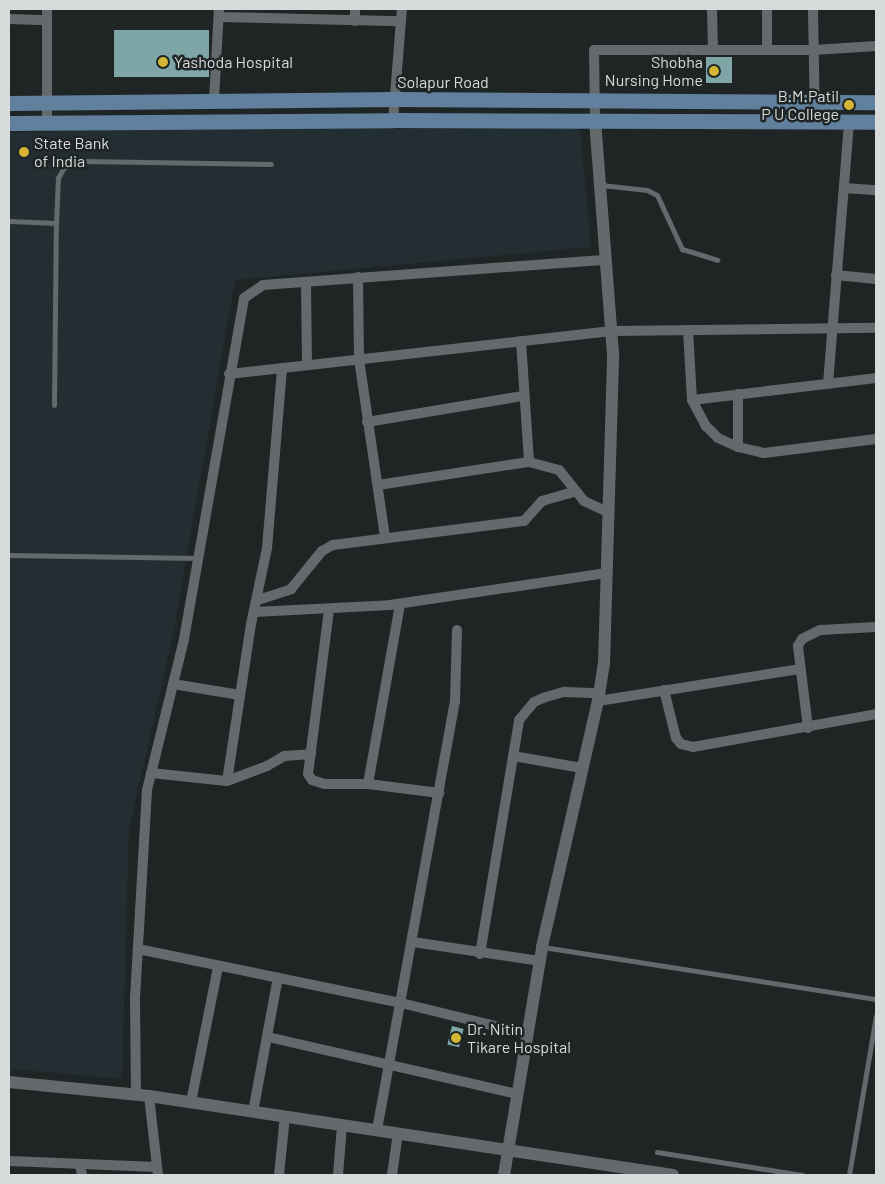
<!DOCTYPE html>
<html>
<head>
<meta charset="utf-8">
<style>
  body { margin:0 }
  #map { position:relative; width:885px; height:1184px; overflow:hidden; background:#1f2425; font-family:Barlow,sans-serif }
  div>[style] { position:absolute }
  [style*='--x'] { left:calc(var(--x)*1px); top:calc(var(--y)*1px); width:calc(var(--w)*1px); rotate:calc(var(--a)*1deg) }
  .built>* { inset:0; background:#222e32 }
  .building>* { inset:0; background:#7ea6a7; transform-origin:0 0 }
  .service>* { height:5px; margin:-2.5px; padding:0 2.5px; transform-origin:2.5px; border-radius:2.5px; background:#64696c }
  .minor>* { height:10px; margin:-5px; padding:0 5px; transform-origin:5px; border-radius:5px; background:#64696c }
  .tertiary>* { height:12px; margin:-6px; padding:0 6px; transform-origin:6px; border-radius:6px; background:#64696c }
  .primary>* { height:15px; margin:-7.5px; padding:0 7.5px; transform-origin:7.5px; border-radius:7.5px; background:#60809e }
  .dots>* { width:14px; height:14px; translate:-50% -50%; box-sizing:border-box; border:2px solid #1f2425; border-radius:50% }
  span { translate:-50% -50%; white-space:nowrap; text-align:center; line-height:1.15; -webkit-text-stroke:5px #1f2425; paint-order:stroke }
  .poi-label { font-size:16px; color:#d8dbdc }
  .left { translate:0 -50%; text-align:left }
  .right { translate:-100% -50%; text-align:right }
  .street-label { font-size:16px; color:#d8dbdc }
  .frame { position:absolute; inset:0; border:10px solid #d8dbdc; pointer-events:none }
</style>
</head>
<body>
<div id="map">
  <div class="built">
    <i style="clip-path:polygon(218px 126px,580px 128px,591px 247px,235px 280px,173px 635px,129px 829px,122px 1079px,9px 1069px,9px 133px)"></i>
  </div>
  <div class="building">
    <i style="left:114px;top:30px;width:95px;height:47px"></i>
    <i style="left:706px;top:57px;width:26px;height:26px"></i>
    <i style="left:452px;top:1026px;width:12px;height:19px;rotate:14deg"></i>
  </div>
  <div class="service">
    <i style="--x:601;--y:185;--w:46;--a:6.2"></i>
    <i style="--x:647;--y:190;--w:11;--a:27"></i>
    <i style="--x:657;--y:195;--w:60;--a:65.2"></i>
    <i style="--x:682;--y:249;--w:37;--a:17"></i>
    <i style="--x:9;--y:221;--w:47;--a:2.4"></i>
    <i style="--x:54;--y:405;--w:182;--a:-89.4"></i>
    <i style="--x:56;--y:223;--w:45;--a:-87.5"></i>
    <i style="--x:58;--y:178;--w:13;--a:-61"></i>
    <i style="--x:64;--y:167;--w:20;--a:-18"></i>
    <i style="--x:83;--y:161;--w:188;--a:0.9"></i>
    <i style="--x:9;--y:555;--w:189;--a:0.9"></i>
    <i style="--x:543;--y:947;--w:337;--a:8.9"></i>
    <i style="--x:657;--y:1152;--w:147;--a:9"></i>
    <i style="--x:849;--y:1175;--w:161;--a:-80.4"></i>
  </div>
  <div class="minor">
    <i style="--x:712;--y:9;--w:41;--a:88.6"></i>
    <i style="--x:813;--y:9;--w:112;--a:89"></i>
    <i style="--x:219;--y:17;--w:182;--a:1.3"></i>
    <i style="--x:9;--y:19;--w:38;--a:2"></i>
    <i style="--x:355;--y:21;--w:12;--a:-90"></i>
    <i style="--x:767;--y:50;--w:41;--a:-90"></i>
    <i style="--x:214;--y:100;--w:91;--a:-86.9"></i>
    <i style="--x:393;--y:120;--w:111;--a:-85.4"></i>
    <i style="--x:595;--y:120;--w:70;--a:-90.8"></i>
    <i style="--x:594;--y:50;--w:220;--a:0"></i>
    <i style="--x:814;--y:50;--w:62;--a:-3.7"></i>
    <i style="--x:47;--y:123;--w:114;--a:-90"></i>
    <i style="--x:844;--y:188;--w:32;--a:4"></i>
    <i style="--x:836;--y:275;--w:40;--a:5.7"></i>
    <i style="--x:358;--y:277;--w:82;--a:89.3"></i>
    <i style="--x:359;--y:359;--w:181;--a:81.7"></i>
    <i style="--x:306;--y:283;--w:82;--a:89.3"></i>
    <i style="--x:688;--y:330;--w:70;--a:86.7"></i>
    <i style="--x:692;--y:400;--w:30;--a:62"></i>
    <i style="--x:706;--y:426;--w:17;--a:45"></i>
    <i style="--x:718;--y:438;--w:22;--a:24"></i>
    <i style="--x:738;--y:447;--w:27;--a:13"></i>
    <i style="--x:764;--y:453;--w:113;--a:-7.1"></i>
    <i style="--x:521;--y:341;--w:121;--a:86.2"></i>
    <i style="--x:529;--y:462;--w:31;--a:15"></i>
    <i style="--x:559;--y:470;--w:40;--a:51"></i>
    <i style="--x:584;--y:501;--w:26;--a:25"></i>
    <i style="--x:229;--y:374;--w:385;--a:-6.4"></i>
    <i style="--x:612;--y:331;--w:264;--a:-0.7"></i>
    <i style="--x:828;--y:384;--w:263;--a:-85.4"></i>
    <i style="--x:692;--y:400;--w:185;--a:-6.8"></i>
    <i style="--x:367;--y:422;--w:157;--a:-9.5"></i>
    <i style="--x:738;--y:447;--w:53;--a:-90"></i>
    <i style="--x:378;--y:485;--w:153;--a:-8.7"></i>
    <i style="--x:258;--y:600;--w:35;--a:-18"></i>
    <i style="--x:291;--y:589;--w:49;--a:-50.8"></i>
    <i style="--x:322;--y:551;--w:13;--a:-29"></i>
    <i style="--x:333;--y:545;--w:193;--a:-7.2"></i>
    <i style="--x:524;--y:521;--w:27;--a:-48"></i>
    <i style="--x:542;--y:501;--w:33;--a:-16"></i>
    <i style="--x:329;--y:610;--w:165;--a:97.3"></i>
    <i style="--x:308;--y:774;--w:7;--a:56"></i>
    <i style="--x:312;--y:780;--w:13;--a:18"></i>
    <i style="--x:324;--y:784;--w:44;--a:0"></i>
    <i style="--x:368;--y:784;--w:72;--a:7.2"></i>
    <i style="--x:254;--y:612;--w:136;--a:-2.9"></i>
    <i style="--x:390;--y:605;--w:218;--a:-8.4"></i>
    <i style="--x:173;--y:684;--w:68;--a:9.3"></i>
    <i style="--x:664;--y:690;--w:49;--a:76"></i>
    <i style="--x:676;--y:738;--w:8;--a:50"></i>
    <i style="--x:681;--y:744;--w:12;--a:14"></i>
    <i style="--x:693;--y:747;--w:186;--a:-10.2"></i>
    <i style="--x:598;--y:701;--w:205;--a:-9"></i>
    <i style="--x:808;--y:728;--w:83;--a:-97"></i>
    <i style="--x:798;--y:646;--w:8;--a:-60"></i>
    <i style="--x:802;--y:639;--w:20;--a:-27"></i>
    <i style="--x:820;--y:630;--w:56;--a:-3.1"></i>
    <i style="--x:513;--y:756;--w:70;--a:9.9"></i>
    <i style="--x:151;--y:773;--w:76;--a:6"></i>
    <i style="--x:227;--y:781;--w:43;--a:-20.6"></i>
    <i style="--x:267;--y:766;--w:20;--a:-30"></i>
    <i style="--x:284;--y:756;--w:27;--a:-4"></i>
    <i style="--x:227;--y:781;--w:159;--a:-81.3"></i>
    <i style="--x:251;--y:624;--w:78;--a:-78.1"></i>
    <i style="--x:267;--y:548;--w:181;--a:-85.2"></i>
    <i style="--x:368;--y:784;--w:183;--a:-79.9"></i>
    <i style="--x:413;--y:942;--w:128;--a:8.5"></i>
    <i style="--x:138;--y:949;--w:268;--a:11.6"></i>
    <i style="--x:401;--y:1003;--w:131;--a:13.7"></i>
    <i style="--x:480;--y:954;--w:237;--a:-80.5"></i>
    <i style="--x:519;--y:720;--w:23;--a:-50"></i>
    <i style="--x:534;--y:702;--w:13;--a:-23"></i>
    <i style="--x:546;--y:697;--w:19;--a:-16"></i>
    <i style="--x:564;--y:692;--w:35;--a:2"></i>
    <i style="--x:268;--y:1037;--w:255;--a:12.9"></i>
    <i style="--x:136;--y:1095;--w:97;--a:-90.6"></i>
    <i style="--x:135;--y:998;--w:208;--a:-86.7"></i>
    <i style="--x:147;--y:790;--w:155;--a:-76.2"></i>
    <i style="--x:184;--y:639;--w:346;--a:-80"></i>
    <i style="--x:244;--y:298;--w:23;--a:-34"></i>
    <i style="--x:263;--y:285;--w:344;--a:-4.2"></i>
    <i style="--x:149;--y:1096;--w:80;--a:83.5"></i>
    <i style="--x:191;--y:1102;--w:138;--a:-78.7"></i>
    <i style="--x:253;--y:1112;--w:137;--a:-79.5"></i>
    <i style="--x:377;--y:1130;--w:436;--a:-79.7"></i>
    <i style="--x:455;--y:701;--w:71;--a:-88.4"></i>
    <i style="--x:9;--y:1161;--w:148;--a:2.3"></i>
    <i style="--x:80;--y:1164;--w:11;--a:80"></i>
    <i style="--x:279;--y:1175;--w:59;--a:-84.2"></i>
    <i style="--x:338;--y:1175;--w:50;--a:-85.4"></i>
    <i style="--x:392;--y:1175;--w:42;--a:-81.9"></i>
  </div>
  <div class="tertiary">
    <i style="--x:9;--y:1082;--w:141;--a:5.7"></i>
    <i style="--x:149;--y:1096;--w:530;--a:8.57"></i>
    <i style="--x:504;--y:1175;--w:231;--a:-80.5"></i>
    <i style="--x:542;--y:947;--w:252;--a:-77.2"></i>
    <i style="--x:598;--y:701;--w:37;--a:-81"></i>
    <i style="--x:604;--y:664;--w:310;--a:-88.3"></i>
    <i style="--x:613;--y:354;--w:235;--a:-94.4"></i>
  </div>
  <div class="primary">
    <i style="--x:9;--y:103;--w:386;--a:-0.6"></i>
    <i style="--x:395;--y:99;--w:481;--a:0.4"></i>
    <i style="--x:9;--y:123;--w:384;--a:-0.4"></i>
    <i style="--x:393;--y:120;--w:483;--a:0.2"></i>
  </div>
  <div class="dots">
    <i style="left:163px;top:62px;background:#d4b635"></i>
    <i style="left:714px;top:71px;background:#d4b635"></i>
    <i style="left:849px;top:105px;background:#d4b635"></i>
    <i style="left:24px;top:152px;background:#d4b635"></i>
    <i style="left:456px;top:1038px;background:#d4b635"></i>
  </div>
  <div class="poi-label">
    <span class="left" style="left:174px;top:62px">Yashoda Hospital</span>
    <span class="right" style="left:703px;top:71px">Shobha<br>Nursing Home</span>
    <span class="right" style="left:839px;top:105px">B.M.Patil<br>P U College</span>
    <span class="left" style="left:34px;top:152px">State Bank<br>of India</span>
    <span class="left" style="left:467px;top:1038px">Dr. Nitin<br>Tikare Hospital</span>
  </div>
  <div class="street-label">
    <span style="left:443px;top:82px">Solapur Road</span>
  </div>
  <div class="frame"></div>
</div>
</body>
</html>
